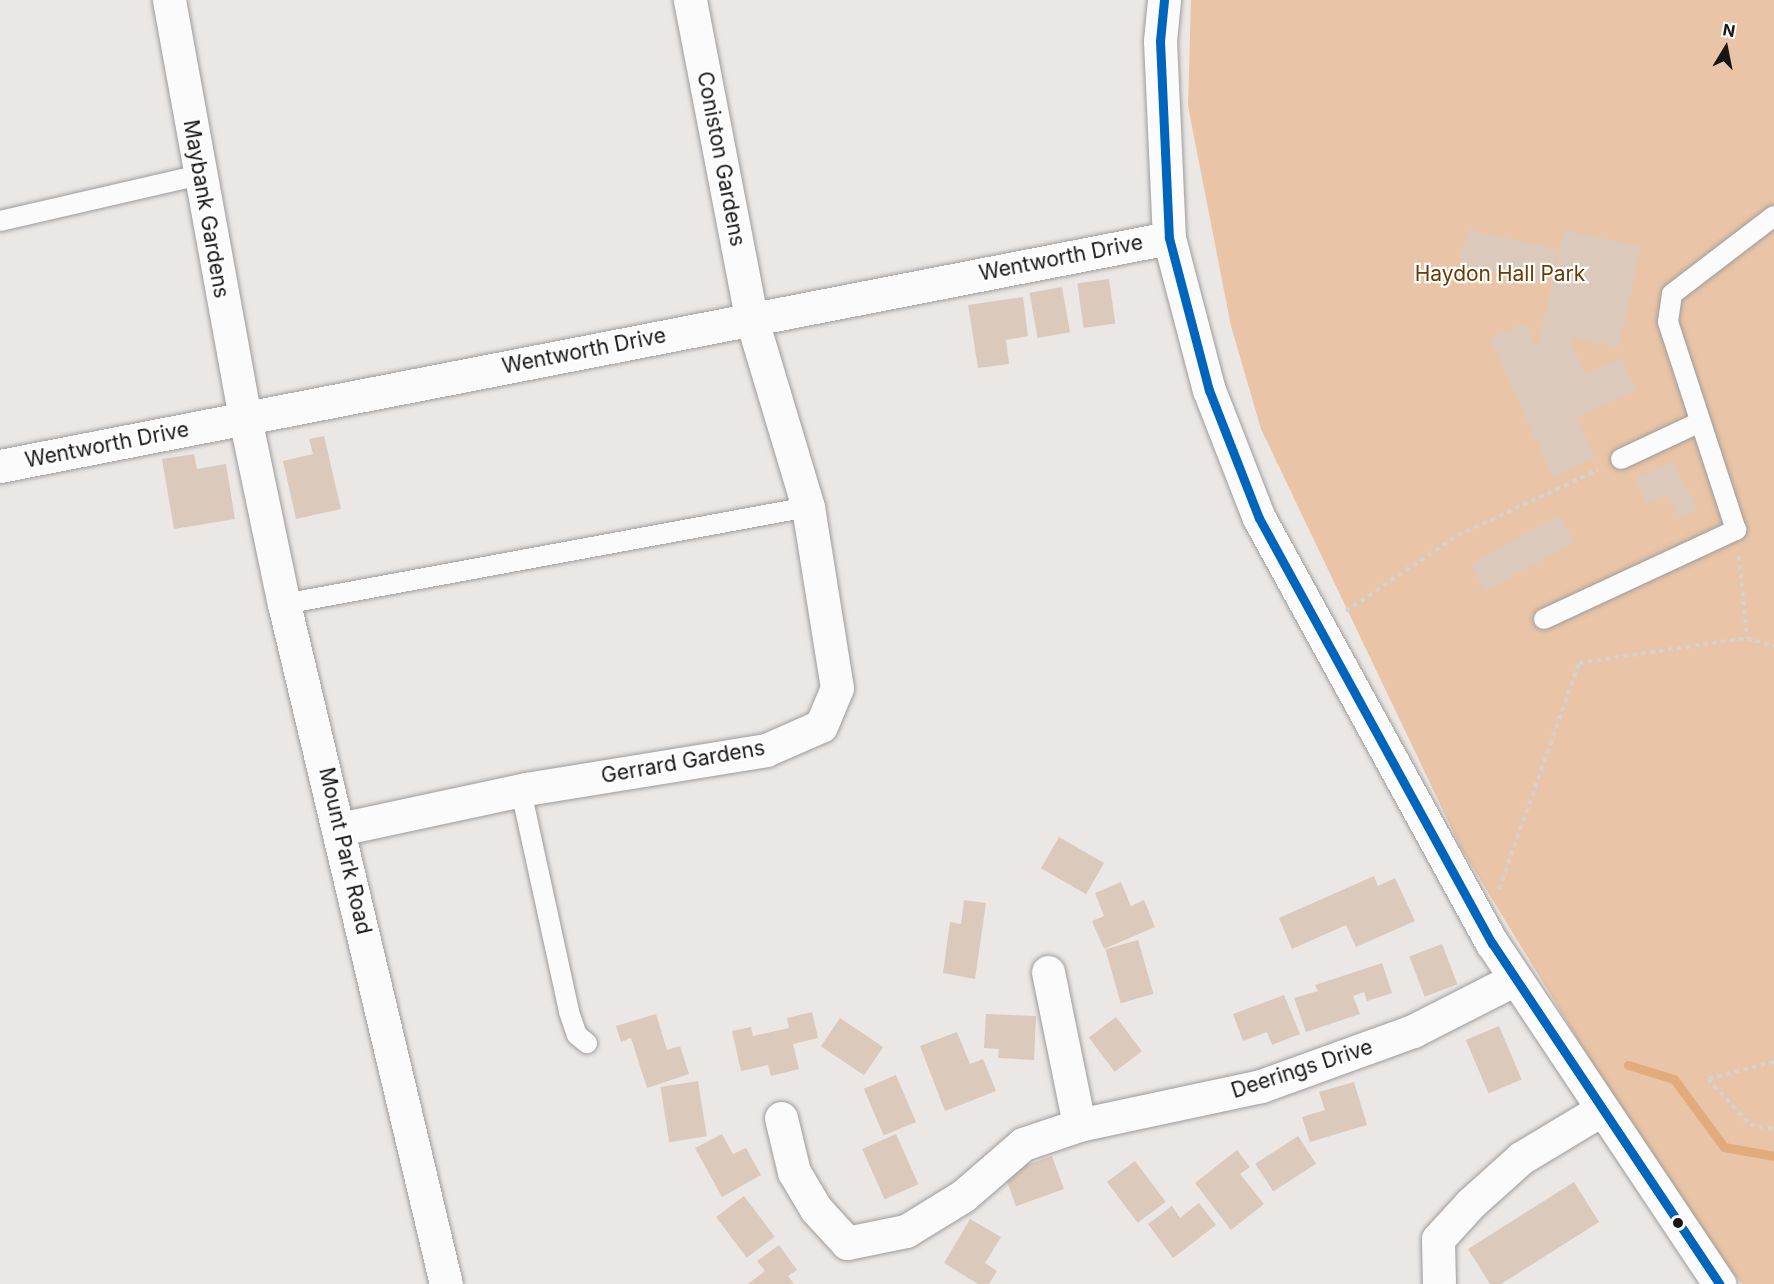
<!DOCTYPE html>
<html>
<head>
<meta charset="utf-8">
<style>
  body { margin:0 }
  #map { position:relative; width:1774px; height:1284px; overflow:hidden; background:#eae7e5; font-family:Inter,sans-serif }
  div>[style] { position:absolute }
  [style*='--x'] { left:calc(var(--x)*1px); top:calc(var(--y)*1px); width:calc(var(--w)*1px); rotate:calc(var(--a)*1deg) }
  .green>* { inset:0; background:#e9c4a6 }
  .stream>* { height:9px; margin:-4.5px; padding:0 4.5px; transform-origin:4.5px; border-radius:4.5px; background:#e2ab7c }
  .building>* { inset:0; background:#dbcabc; transform-origin:0 0 }
  .path>* { height:4px; margin-top:-2px; transform-origin:0; background:repeating-linear-gradient(90deg,#d3d3d2 0 4.5px,transparent 0 9px) }
  .roads { filter:drop-shadow(0 0 2px #9e9c9b) drop-shadow(0 0 2px #9e9c9b) }
  .lane>* { height:20px; margin:-10px; padding:0 10px; transform-origin:10px; border-radius:10px; background:#fcfbfb }
  .street>* { height:33px; margin:-16.5px; padding:0 16.5px; transform-origin:16.5px; border-radius:16.5px; background:#fcfbfb }
  .secondary>* { height:33px; margin:-16.5px; padding:0 16.5px; transform-origin:16.5px; border-radius:16.5px; background:#fcfbfb }
  .bus-1>* { height:9px; margin:-4.5px; padding:0 4.5px; transform-origin:4.5px; border-radius:4.5px; background:#0065bd }
  .dots>* { width:16px; height:16px; translate:-50% -50%; box-sizing:border-box; border:3px solid #fff; border-radius:50% }
  span { translate:-50% -50%; white-space:nowrap; text-align:center; line-height:1.15; -webkit-text-stroke:4.5px #fff; paint-order:stroke }
  .street-label { font-size:21px; color:#181615 }
  .park-label { font-size:21px; color:#6c3a04 }
  .north { position:absolute; left:1696px; top:18px; width:60px; height:60px; -webkit-text-stroke:4px #fff; paint-order:stroke; rotate:10deg; font-size:16px; font-weight:700; line-height:24px; text-align:center; color:#181615 }
  .north::after { content:''; display:block; margin:auto; width:21px; height:27px; background:#181615; clip-path:polygon(50% 0,100% 100%,50% 72%,0 100%) }
</style>
</head>
<body>
<div id="map">
  <div class="green">
    <i style="clip-path:polygon(1191px 0,1774px 0,1774px 1284px,1742px 1284px,1723px 1261px,1594px 1066px,1461px 848px,1261px 429px,1231px 326px,1188px 106px)"></i>
  </div>
  <div class="stream">
    <i style="--x:1628;--y:1065;--w:48;--a:16.9"></i>
    <i style="--x:1674;--y:1079;--w:84;--a:53.7"></i>
    <i style="--x:1724;--y:1147;--w:51;--a:10.2"></i>
  </div>
  <div class="building">
    <i style="left:1467px;top:230px;width:92px;height:36px;rotate:12deg"></i>
    <i style="clip-path:polygon(1564px 230px,1641px 247px,1619px 347px,1572px 338px,1571px 342px,1585px 374px,1621px 358px,1636px 390px,1576px 418px,1595px 458px,1553px 477px,1490px 339px,1525px 323px,1537px 348px)"></i>
    <i style="left:1109px;top:279px;width:45px;height:32px;rotate:82deg"></i>
    <i style="left:1062px;top:287px;width:46px;height:33px;rotate:80deg"></i>
    <i style="clip-path:polygon(1023px 297px,1028px 336px,1006px 340px,1009px 364px,978px 368px,968px 305px)"></i>
    <i style="clip-path:polygon(324px 436px,341px 509px,296px 519px,283px 461px,313px 454px,309px 439px)"></i>
    <i style="clip-path:polygon(194px 454px,197px 469px,226px 464px,235px 519px,174px 529px,162px 459px)"></i>
    <i style="clip-path:polygon(1673px 461px,1697px 510px,1680px 518px,1668px 494px,1647px 504px,1635px 479px)"></i>
    <i style="left:1559px;top:515px;width:31px;height:102px;rotate:61deg"></i>
    <i style="left:1059px;top:837px;width:52px;height:36px;rotate:30deg"></i>
    <i style="clip-path:polygon(1374px 876px,1378px 886px,1395px 878px,1415px 921px,1356px 947px,1346px 925px,1292px 949px,1279px 918px)"></i>
    <i style="clip-path:polygon(1121px 882px,1131px 906px,1144px 900px,1155px 927px,1104px 949px,1092px 921px,1104px 916px,1095px 893px)"></i>
    <i style="clip-path:polygon(964px 900px,986px 903px,975px 979px,943px 973px,950px 922px,961px 924px)"></i>
    <i style="left:1138px;top:940px;width:56px;height:34px;rotate:74deg"></i>
    <i style="left:1442px;top:944px;width:43px;height:35px;rotate:69deg"></i>
    <i style="clip-path:polygon(1382px 963px,1392px 993px,1367px 1001px,1364px 992px,1353px 996px,1360px 1014px,1306px 1032px,1294px 998px,1318px 991px,1315px 985px)"></i>
    <i style="clip-path:polygon(1284px 995px,1300px 1034px,1272px 1045px,1267px 1032px,1243px 1041px,1233px 1014px)"></i>
    <i style="clip-path:polygon(812px 1012px,818px 1038px,793px 1044px,799px 1069px,771px 1076px,768px 1065px,741px 1071px,732px 1031px,751px 1027px,753px 1036px,789px 1028px,787px 1018px)"></i>
    <i style="clip-path:polygon(656px 1014px,667px 1050px,680px 1046px,689px 1074px,647px 1088px,631px 1038px,621px 1042px,616px 1026px)"></i>
    <i style="clip-path:polygon(986px 1014px,1036px 1016px,1034px 1060px,998px 1058px,999px 1049px,984px 1048px)"></i>
    <i style="left:1116px;top:1017px;width:43px;height:34px;rotate:53deg"></i>
    <i style="left:840px;top:1018px;width:52px;height:34px;rotate:34deg"></i>
    <i style="left:1499px;top:1026px;width:58px;height:36px;rotate:67deg"></i>
    <i style="clip-path:polygon(957px 1032px,970px 1064px,983px 1059px,996px 1091px,945px 1111px,920px 1046px)"></i>
    <i style="left:896px;top:1075px;width:51px;height:35px;rotate:67deg"></i>
    <i style="left:698px;top:1081px;width:56px;height:38px;rotate:81deg"></i>
    <i style="clip-path:polygon(1354px 1082px,1367px 1125px,1310px 1142px,1302px 1117px,1325px 1110px,1319px 1092px)"></i>
    <i style="clip-path:polygon(722px 1134px,733px 1154px,746px 1148px,761px 1175px,722px 1197px,695px 1148px)"></i>
    <i style="left:896px;top:1134px;width:55px;height:37px;rotate:66deg"></i>
    <i style="left:1298px;top:1136px;width:33px;height:51px;rotate:57deg"></i>
    <i style="clip-path:polygon(1237px 1150px,1250px 1167px,1240px 1174px,1264px 1204px,1231px 1230px,1195px 1183px)"></i>
    <i style="left:1052px;top:1156px;width:35px;height:51px;rotate:70deg"></i>
    <i style="left:1135px;top:1161px;width:51px;height:35px;rotate:53deg"></i>
    <i style="clip-path:polygon(1574px 1182px,1599px 1222px,1501px 1284px,1490px 1284px,1468px 1249px)"></i>
    <i style="left:744px;top:1196px;width:51px;height:35px;rotate:53deg"></i>
    <i style="clip-path:polygon(1199px 1203px,1216px 1225px,1173px 1258px,1148px 1224px,1172px 1206px,1180px 1218px)"></i>
    <i style="clip-path:polygon(970px 1219px,1001px 1237px,985px 1263px,997px 1271px,989px 1284px,978px 1284px,944px 1263px)"></i>
    <i style="clip-path:polygon(779px 1245px,797px 1270px,788px 1276px,794px 1284px,748px 1284px,765px 1271px,757px 1261px)"></i>
  </div>
  <div class="path">
    <i style="--x:1739;--y:556;--w:82;--a:84.4"></i>
    <i style="--x:1346;--y:611;--w:135;--a:-34.2"></i>
    <i style="--x:1458;--y:535;--w:154;--a:-24.9"></i>
    <i style="--x:1499;--y:889;--w:240;--a:-70.5"></i>
    <i style="--x:1579;--y:663;--w:170;--a:-8.5"></i>
    <i style="--x:1747;--y:638;--w:28;--a:18"></i>
    <i style="--x:1774;--y:1062;--w:68;--a:165.6"></i>
    <i style="--x:1708;--y:1079;--w:62;--a:47.6"></i>
    <i style="--x:1750;--y:1125;--w:24;--a:9"></i>
  </div>
  <div class="roads">
    <div class="lane">
      <i style="--x:0;--y:221;--w:205;--a:-13"></i>
      <i style="--x:1621;--y:459;--w:87;--a:-25.1"></i>
      <i style="--x:284;--y:604;--w:533;--a:-10.49"></i>
      <i style="--x:1544;--y:619;--w:212;--a:-24.9"></i>
      <i style="--x:1736;--y:530;--w:219;--a:-108.1"></i>
      <i style="--x:1668;--y:322;--w:28;--a:-82"></i>
      <i style="--x:1672;--y:294;--w:128;--a:-37.4"></i>
      <i style="--x:521;--y:791;--w:226;--a:77.7"></i>
      <i style="--x:569;--y:1012;--w:24;--a:71"></i>
      <i style="--x:577;--y:1035;--w:13;--a:39"></i>
    </div>
    <div class="street">
      <i style="--x:169;--y:0;--w:425;--a:79.7"></i>
      <i style="--x:245;--y:418;--w:190;--a:78.2"></i>
      <i style="--x:284;--y:604;--w:699;--a:76.6"></i>
      <i style="--x:0;--y:466;--w:1191;--a:-11.04"></i>
      <i style="--x:340;--y:829;--w:190;--a:-12.1"></i>
      <i style="--x:526;--y:789;--w:243;--a:-9.2"></i>
      <i style="--x:766;--y:750;--w:60;--a:-23.6"></i>
      <i style="--x:821;--y:726;--w:41;--a:-67.2"></i>
      <i style="--x:837;--y:688;--w:183;--a:-99.1"></i>
      <i style="--x:808;--y:507;--w:198;--a:-106.7"></i>
      <i style="--x:751;--y:317;--w:323;--a:-100.9"></i>
      <i style="--x:1048;--y:972;--w:156;--a:78.5"></i>
      <i style="--x:781;--y:1118;--w:56;--a:76.5"></i>
      <i style="--x:794;--y:1172;--w:43;--a:59.3"></i>
      <i style="--x:816;--y:1209;--w:46;--a:47.6"></i>
      <i style="--x:847;--y:1243;--w:60;--a:-11.5"></i>
      <i style="--x:906;--y:1231;--w:67;--a:-31.6"></i>
      <i style="--x:963;--y:1196;--w:79;--a:-40.9"></i>
      <i style="--x:1023;--y:1144;--w:59;--a:-18.7"></i>
      <i style="--x:1079;--y:1125;--w:186;--a:-12.1"></i>
      <i style="--x:1261;--y:1086;--w:162;--a:-19.9"></i>
      <i style="--x:1413;--y:1031;--w:114;--a:-27"></i>
      <i style="--x:1439;--y:1284;--w:45;--a:-91.3"></i>
      <i style="--x:1438;--y:1239;--w:49;--a:-47.5"></i>
      <i style="--x:1471;--y:1203;--w:67;--a:-42"></i>
      <i style="--x:1521;--y:1158;--w:93;--a:-31"></i>
    </div>
    <div class="secondary">
      <i style="--x:1164;--y:0;--w:41;--a:95.6"></i>
      <i style="--x:1160;--y:41;--w:197;--a:87.4"></i>
      <i style="--x:1169;--y:238;--w:157;--a:75.3"></i>
      <i style="--x:1209;--y:390;--w:137;--a:68.7"></i>
      <i style="--x:1259;--y:518;--w:485;--a:61.3"></i>
      <i style="--x:1492;--y:943;--w:410;--a:56.3"></i>
    </div>
  </div>
  <div class="bus-1">
    <i style="--x:1164;--y:0;--w:41;--a:95.6"></i>
    <i style="--x:1160;--y:41;--w:197;--a:87.4"></i>
    <i style="--x:1169;--y:238;--w:157;--a:75.3"></i>
    <i style="--x:1209;--y:390;--w:137;--a:68.7"></i>
    <i style="--x:1259;--y:518;--w:485;--a:61.3"></i>
    <i style="--x:1492;--y:943;--w:410;--a:56.3"></i>
  </div>
  <div class="dots">
    <i style="left:1678px;top:1223px;background:#181615"></i>
  </div>
  <div class="street-label">
    <span style="left:721px;top:159px;rotate:79deg">Coniston Gardens</span>
    <span style="left:206px;top:209px;rotate:80deg">Maybank Gardens</span>
    <span style="left:1061px;top:258px;rotate:-11deg">Wentworth Drive</span>
    <span style="left:584px;top:351px;rotate:-11deg">Wentworth Drive</span>
    <span style="left:107px;top:445px;rotate:-11deg">Wentworth Drive</span>
    <span style="left:683px;top:762px;rotate:-10deg">Gerrard Gardens</span>
    <span style="left:345px;top:851px;rotate:77deg">Mount Park Road</span>
    <span style="left:1302px;top:1069px;rotate:-18deg">Deerings Drive</span>
  </div>
  <div class="park-label">
    <span style="left:1500px;top:274px">Haydon Hall Park</span>
  </div>
  <div class="north">N</div>
</div>
</body>
</html>
